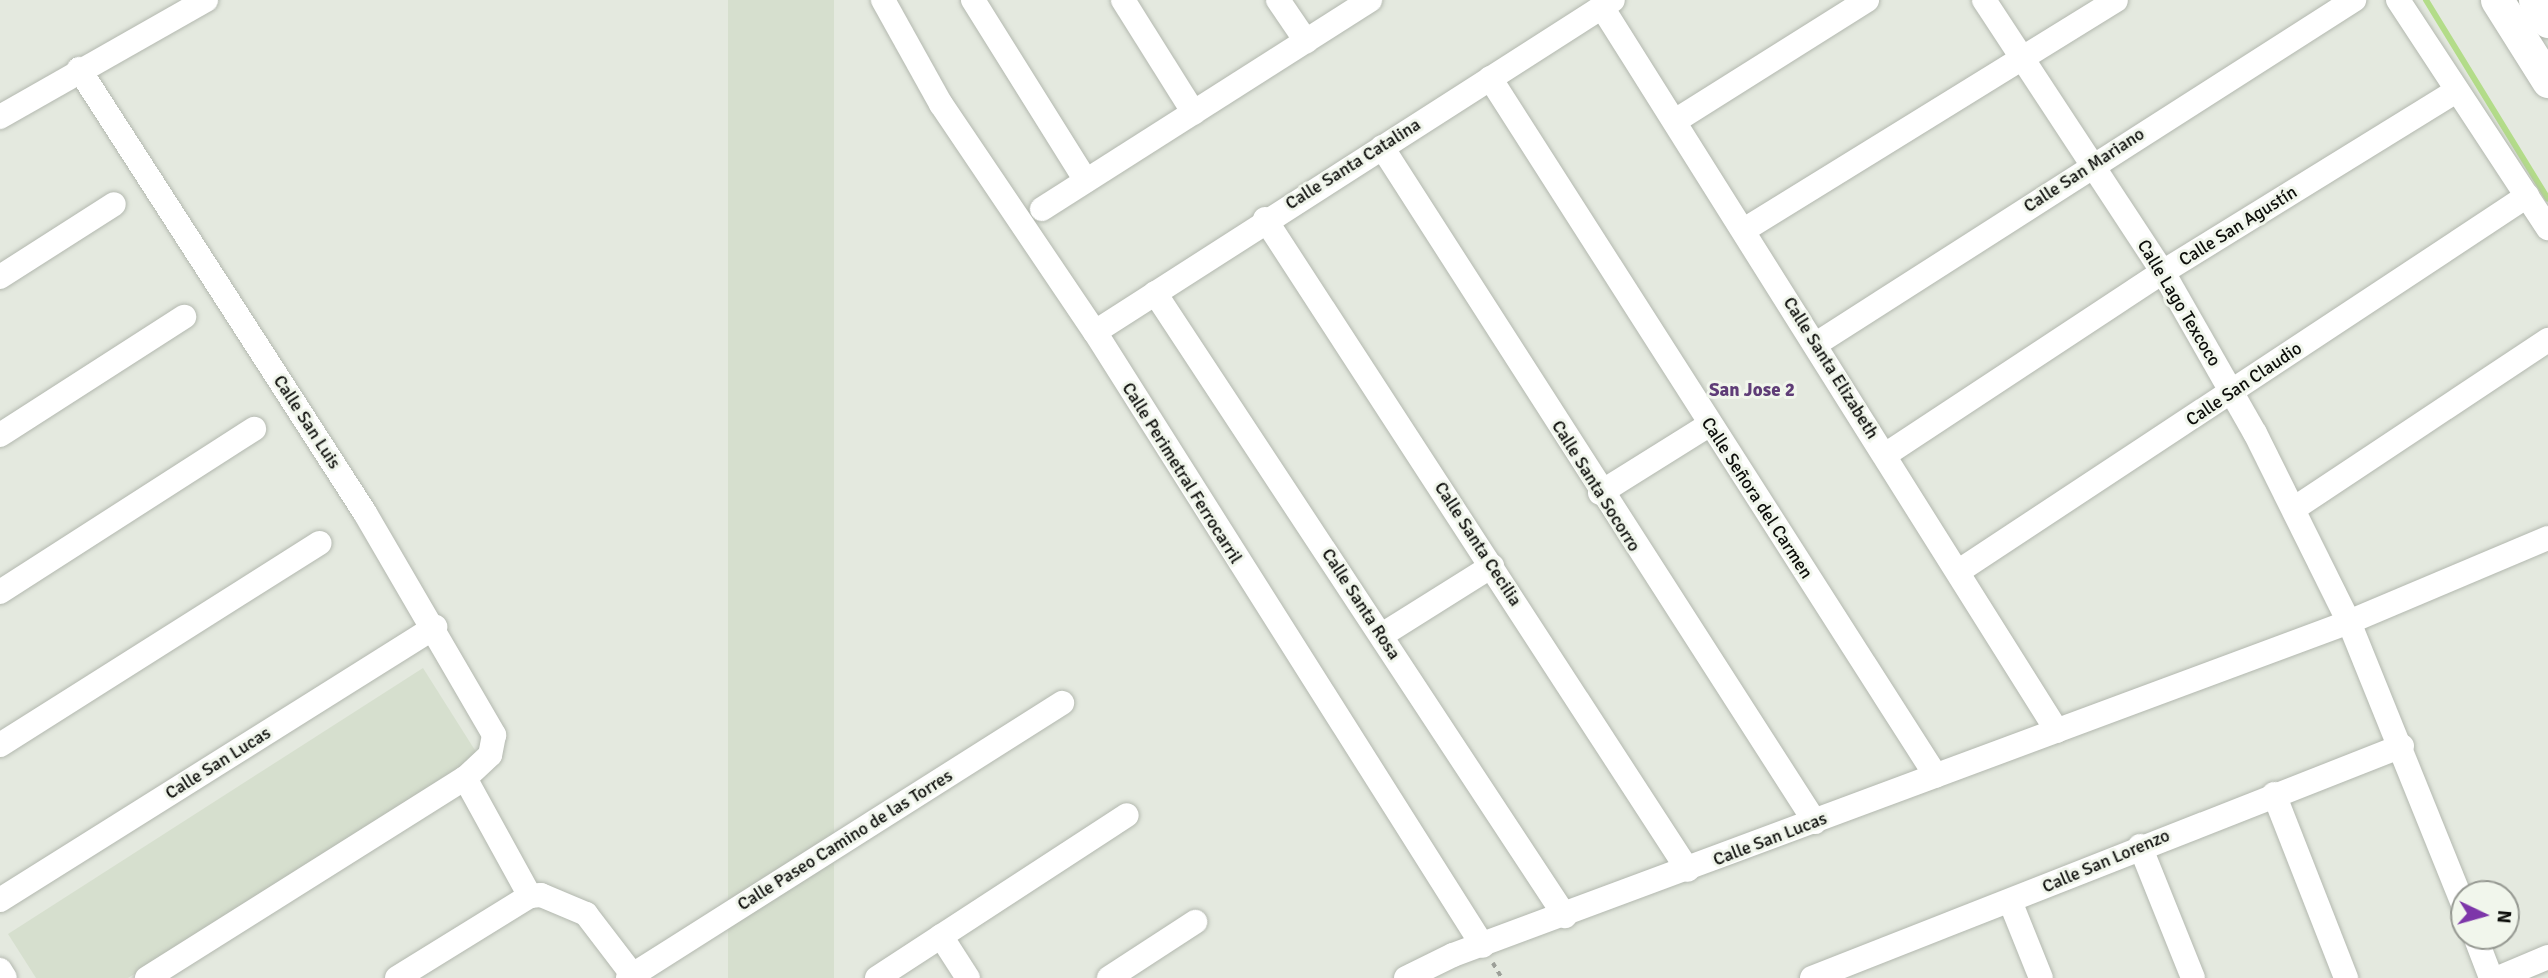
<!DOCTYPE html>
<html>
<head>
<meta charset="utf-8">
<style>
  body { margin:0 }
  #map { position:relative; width:2548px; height:978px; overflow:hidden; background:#e4e9df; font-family:Signika,sans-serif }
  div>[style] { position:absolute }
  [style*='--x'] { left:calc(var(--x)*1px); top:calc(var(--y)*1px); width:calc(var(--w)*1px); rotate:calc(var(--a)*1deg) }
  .built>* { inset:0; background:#d6dfce; transform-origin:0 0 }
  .stream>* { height:6px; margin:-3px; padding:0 3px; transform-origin:3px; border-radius:3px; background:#b3dc89 }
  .path>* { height:3.5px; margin-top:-1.75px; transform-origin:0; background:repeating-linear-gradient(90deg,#9c9f98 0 5px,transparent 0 10px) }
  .roads { filter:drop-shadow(0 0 2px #b3b8af) drop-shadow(0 0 2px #b3b8af) }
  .street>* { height:24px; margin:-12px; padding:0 12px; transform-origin:12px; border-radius:12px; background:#fff }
  .secondary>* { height:33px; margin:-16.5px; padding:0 16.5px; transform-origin:16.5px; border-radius:16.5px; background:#fff }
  span { translate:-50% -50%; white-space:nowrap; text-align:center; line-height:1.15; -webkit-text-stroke:6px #f1f6ec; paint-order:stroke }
  .street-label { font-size:18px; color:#0d0e0b }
  .neighbourhood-label { font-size:19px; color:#5f3d77; font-weight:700 }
  .north { position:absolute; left:2450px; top:880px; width:70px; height:70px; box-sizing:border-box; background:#f1f6ec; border:2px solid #969992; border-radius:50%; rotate:95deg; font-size:19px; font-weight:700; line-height:28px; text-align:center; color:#0d0e0b }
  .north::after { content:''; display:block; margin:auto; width:24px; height:32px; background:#7d36a9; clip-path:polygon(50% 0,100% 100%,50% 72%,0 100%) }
</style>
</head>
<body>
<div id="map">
  <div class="built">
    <i style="left:728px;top:0;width:106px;height:1160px"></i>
    <i style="clip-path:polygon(423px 668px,478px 755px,128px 978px,36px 978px,8px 934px)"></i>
  </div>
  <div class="stream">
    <i style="--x:2426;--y:0;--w:233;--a:58.5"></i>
  </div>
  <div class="path">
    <i style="--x:1493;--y:963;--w:17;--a:59"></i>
  </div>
  <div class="roads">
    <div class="street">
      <i style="--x:883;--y:0;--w:119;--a:60.9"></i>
      <i style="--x:941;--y:104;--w:275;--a:56"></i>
      <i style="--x:1095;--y:332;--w:726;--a:57.71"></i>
      <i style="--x:973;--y:0;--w:213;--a:58"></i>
      <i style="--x:1123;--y:0;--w:133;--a:57.9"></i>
      <i style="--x:1278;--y:0;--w:50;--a:55.7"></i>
      <i style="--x:1984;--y:0;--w:326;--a:56.7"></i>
      <i style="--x:2163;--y:272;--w:185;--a:60.3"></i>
      <i style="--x:2255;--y:433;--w:211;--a:63.6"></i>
      <i style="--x:2349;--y:622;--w:307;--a:68"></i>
      <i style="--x:2398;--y:0;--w:273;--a:56.7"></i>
      <i style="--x:1602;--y:7;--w:855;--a:57.85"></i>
      <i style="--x:79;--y:69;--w:528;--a:57.21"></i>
      <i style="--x:365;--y:513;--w:257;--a:59.8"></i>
      <i style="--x:494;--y:735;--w:20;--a:101"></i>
      <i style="--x:490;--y:755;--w:34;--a:137"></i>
      <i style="--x:465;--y:778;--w:376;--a:147.8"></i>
      <i style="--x:1490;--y:78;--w:828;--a:57.42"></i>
      <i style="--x:0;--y:117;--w:237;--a:-29.6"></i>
      <i style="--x:1675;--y:121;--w:227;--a:-32.2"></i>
      <i style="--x:1382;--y:147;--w:802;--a:57.32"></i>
      <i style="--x:1042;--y:209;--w:389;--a:-32.5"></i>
      <i style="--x:1265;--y:219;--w:776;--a:56.99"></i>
      <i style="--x:1744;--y:230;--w:437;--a:-31.7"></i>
      <i style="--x:0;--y:277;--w:135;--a:-32.6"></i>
      <i style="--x:1155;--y:293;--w:746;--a:56.65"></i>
      <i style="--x:1095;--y:332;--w:615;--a:-32.66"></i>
      <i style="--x:1816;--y:344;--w:639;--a:-32.6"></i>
      <i style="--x:0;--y:435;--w:219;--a:-32.7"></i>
      <i style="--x:1885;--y:455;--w:333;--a:-33.4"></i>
      <i style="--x:2163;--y:272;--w:342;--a:-31.7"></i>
      <i style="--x:1600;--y:493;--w:128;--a:-32"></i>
      <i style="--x:2295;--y:508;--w:304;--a:-33.6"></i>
      <i style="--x:1959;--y:571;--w:681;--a:-33.43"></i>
      <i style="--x:0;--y:592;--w:302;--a:-32.7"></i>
      <i style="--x:1382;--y:635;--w:130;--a:-32.1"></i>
      <i style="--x:0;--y:745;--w:378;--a:-32.3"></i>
      <i style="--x:465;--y:778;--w:135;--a:61.2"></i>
      <i style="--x:2274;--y:794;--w:198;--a:68.6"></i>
      <i style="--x:2140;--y:846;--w:142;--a:68.1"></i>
      <i style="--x:0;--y:900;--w:514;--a:-32.11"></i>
      <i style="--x:2010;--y:901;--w:83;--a:68.1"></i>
      <i style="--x:941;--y:936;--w:50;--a:57.3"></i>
      <i style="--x:2475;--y:936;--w:45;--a:69.1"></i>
      <i style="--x:0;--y:970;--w:9;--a:58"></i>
      <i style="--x:397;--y:978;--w:156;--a:-31.7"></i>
      <i style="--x:530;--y:896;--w:11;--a:-5"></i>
      <i style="--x:541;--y:895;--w:49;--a:22.9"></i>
      <i style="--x:586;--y:914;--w:81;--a:52.6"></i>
      <i style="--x:628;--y:978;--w:514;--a:-32.36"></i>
      <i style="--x:877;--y:978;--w:298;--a:-33.1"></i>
      <i style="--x:1109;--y:978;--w:103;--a:-33.1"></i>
      <i style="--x:1406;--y:978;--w:52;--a:-26.1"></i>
      <i style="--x:1453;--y:955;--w:956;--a:-20.39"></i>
      <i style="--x:2349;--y:622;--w:216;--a:-22.9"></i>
      <i style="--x:1812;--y:978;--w:634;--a:-21.47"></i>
      <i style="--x:2498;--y:978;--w:54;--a:-22.8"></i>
    </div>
    <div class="secondary">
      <i style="--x:2497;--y:0;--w:96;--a:57.8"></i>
      <i style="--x:2535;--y:0;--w:25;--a:58"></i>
    </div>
  </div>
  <div class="street-label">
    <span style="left:1353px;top:164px;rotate:-32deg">Calle Santa Catalina</span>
    <span style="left:2084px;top:170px;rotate:-33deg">Calle San Mariano</span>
    <span style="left:2238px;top:226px;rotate:-32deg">Calle San Agustín</span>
    <span style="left:2179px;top:303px;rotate:59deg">Calle Lago Texcoco</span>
    <span style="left:1831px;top:368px;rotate:58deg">Calle Santa Elizabeth</span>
    <span style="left:2244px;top:384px;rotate:-34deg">Calle San Claudio</span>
    <span style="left:307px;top:422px;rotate:57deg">Calle San Luis</span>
    <span style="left:1182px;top:473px;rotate:58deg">Calle Perimetral Ferrocarril</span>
    <span style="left:1596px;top:486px;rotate:58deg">Calle Santa Socorro</span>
    <span style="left:1757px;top:498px;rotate:57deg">Calle Señora del Carmen</span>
    <span style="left:1478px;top:544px;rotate:57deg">Calle Santa Cecilia</span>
    <span style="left:1361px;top:604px;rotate:57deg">Calle Santa Rosa</span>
    <span style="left:218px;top:763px;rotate:-32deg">Calle San Lucas</span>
    <span style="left:1770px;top:839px;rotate:-21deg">Calle San Lucas</span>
    <span style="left:845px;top:840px;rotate:-32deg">Calle Paseo Camino de las Torres</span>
    <span style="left:2106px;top:861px;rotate:-23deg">Calle San Lorenzo</span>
  </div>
  <div class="neighbourhood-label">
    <span style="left:1752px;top:391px">San Jose 2</span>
  </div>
  <div class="north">N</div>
</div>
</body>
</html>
